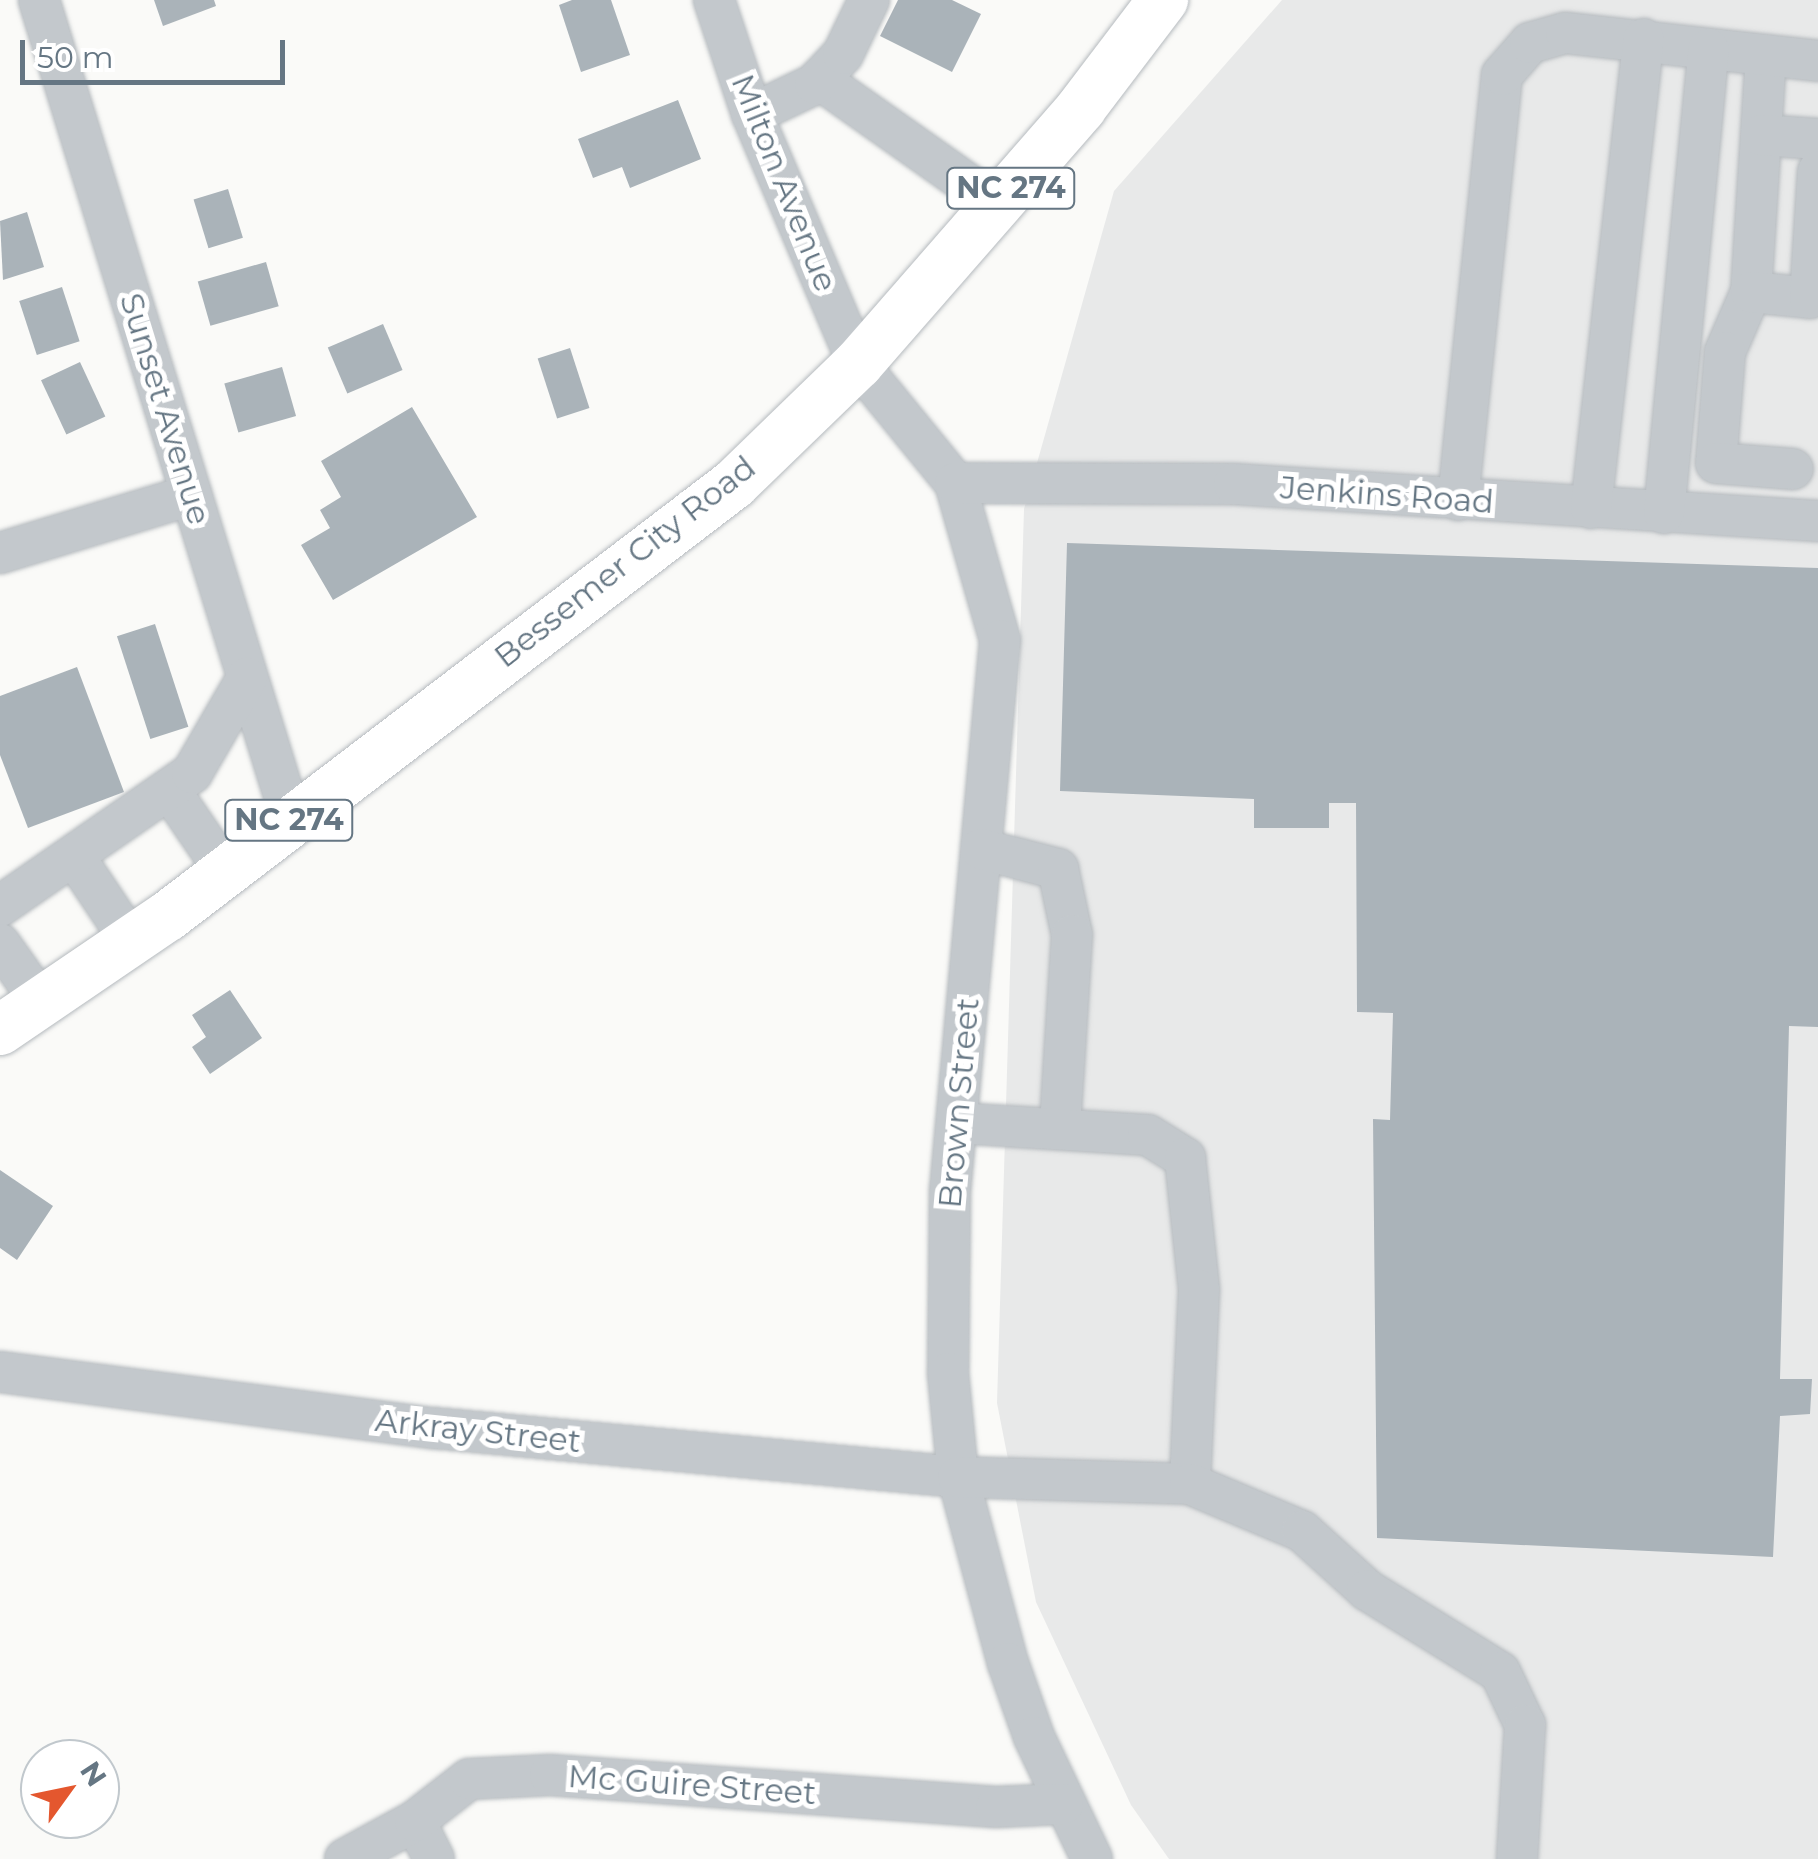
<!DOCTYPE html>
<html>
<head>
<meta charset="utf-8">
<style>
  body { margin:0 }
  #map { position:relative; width:1818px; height:1859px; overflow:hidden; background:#fafaf8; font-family:Montserrat,sans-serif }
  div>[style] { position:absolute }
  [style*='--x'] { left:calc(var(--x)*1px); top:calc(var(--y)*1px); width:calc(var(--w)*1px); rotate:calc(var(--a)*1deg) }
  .built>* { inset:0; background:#e8e9e9 }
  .building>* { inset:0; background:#aab3b9; transform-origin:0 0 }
  .roads { filter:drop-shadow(0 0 2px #b5babe) drop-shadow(0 0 2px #b5babe) }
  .minor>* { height:40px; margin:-20px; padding:0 20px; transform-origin:20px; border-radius:20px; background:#c3c8cc }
  .major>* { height:50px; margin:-25px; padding:0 25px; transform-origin:25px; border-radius:25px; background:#fff }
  span { translate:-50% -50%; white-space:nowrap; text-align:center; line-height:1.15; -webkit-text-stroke:10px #fff; paint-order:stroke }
  .shield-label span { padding:2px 8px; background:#fff; border:2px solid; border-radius:8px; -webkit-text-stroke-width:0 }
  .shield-label { font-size:30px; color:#657683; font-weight:700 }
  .street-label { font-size:32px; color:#657683 }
  .north { position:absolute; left:20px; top:1739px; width:100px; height:100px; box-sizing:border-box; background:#fff; border:2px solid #c1c8cd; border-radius:50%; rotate:57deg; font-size:28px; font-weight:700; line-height:40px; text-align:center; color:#657683 }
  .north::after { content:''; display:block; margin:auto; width:35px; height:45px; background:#e4572e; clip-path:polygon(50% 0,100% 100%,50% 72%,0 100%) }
  .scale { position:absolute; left:20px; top:40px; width:265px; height:45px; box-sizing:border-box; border:5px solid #657683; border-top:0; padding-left:12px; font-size:30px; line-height:35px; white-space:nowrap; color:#657683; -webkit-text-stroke:8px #fff; paint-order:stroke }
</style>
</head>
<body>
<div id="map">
  <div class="built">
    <i style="clip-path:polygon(1282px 0,1818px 0,1818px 1859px,1169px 1859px,1131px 1805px,1036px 1602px,997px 1403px,1024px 509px,1114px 191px)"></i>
  </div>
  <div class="building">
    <i style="clip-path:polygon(154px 0,214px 0,216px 6px,163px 26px)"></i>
    <i style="clip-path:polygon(572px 0,611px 0,630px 55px,581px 72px,559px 5px)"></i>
    <i style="clip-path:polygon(898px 0,952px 0,981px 14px,952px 72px,880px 36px)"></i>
    <i style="clip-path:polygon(678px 100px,701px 159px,630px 188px,622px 167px,593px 178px,578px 139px)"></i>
    <i style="left:228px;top:189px;width:51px;height:36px;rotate:73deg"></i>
    <i style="clip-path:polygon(27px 212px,44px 267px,3px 280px,0 221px)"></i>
    <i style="left:266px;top:262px;width:46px;height:71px;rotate:74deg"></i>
    <i style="left:62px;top:287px;width:57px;height:45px;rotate:72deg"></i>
    <i style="left:383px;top:324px;width:50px;height:60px;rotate:67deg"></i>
    <i style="left:570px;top:348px;width:63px;height:34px;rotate:72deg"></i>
    <i style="left:80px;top:362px;width:60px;height:43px;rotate:65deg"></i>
    <i style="left:282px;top:367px;width:51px;height:60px;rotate:74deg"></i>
    <i style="clip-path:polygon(412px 407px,477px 517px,333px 600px,301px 545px,330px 528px,320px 510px,341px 497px,321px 461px)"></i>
    <i style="clip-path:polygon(1067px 543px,1818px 568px,1818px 1027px,1789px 1026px,1780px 1379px,1812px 1379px,1810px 1414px,1780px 1416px,1773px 1557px,1377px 1538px,1373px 1119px,1390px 1120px,1393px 1013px,1357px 1012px,1356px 803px,1329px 803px,1329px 828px,1254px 828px,1254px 799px,1060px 791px)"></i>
    <i style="left:155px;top:624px;width:108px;height:40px;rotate:72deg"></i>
    <i style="clip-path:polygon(77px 667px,124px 792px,28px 828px,0 755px,0 696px)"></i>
    <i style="clip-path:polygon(230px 990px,262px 1038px,210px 1074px,192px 1047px,206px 1037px,192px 1015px)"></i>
    <i style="clip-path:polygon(0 1170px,53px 1206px,17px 1260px,0 1248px)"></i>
  </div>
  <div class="roads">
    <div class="minor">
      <i style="--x:39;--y:0;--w:856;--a:72.88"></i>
      <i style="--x:714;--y:0;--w:120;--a:71.6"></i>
      <i style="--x:752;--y:114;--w:272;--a:67"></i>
      <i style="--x:858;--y:364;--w:154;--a:50.8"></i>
      <i style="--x:955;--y:483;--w:163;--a:74"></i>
      <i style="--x:1000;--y:640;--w:554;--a:95.18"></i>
      <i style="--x:950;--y:1192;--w:181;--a:90.6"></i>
      <i style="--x:948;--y:1373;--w:104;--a:84.5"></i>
      <i style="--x:958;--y:1477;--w:193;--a:75"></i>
      <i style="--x:1008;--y:1663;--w:78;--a:70.6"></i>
      <i style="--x:1034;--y:1737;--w:135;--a:64.6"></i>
      <i style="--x:1766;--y:55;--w:237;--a:93.6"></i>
      <i style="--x:1751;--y:292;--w:65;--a:113.4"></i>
      <i style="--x:1725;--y:352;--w:111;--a:94.6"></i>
      <i style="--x:1716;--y:463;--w:77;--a:4.5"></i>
      <i style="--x:819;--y:79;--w:217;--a:35.2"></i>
      <i style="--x:752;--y:114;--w:70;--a:-25.5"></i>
      <i style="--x:815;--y:84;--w:41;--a:-47"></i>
      <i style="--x:843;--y:54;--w:60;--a:-64.3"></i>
      <i style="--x:1761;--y:135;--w:57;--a:4"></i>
      <i style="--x:1751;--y:292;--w:59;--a:5.8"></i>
      <i style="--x:1810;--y:298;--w:127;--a:-86.4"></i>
      <i style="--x:955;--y:483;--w:279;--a:0.2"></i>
      <i style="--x:1234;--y:484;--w:585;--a:3.63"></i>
      <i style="--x:1458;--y:500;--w:427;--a:-84.1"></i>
      <i style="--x:1502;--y:75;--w:43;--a:-48.8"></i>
      <i style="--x:1530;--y:43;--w:37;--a:-16"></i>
      <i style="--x:1566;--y:33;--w:254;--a:6.3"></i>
      <i style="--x:1591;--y:508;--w:472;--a:-83.6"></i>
      <i style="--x:1664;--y:513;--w:466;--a:-84.5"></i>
      <i style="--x:0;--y:553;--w:200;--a:-16.9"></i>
      <i style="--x:169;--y:789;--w:99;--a:55.7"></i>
      <i style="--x:981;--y:849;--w:80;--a:14.6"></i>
      <i style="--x:1058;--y:869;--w:67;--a:78"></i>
      <i style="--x:1072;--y:935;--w:193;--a:93.6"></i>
      <i style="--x:74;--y:856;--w:102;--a:56.2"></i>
      <i style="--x:0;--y:906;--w:234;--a:-34.7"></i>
      <i style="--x:192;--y:773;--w:110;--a:-59.9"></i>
      <i style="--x:0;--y:944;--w:71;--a:54.7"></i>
      <i style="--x:957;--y:1123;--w:191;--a:3.6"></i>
      <i style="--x:1148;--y:1135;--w:44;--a:31.9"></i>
      <i style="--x:1185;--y:1158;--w:133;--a:83.9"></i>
      <i style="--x:1199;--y:1290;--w:194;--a:92.7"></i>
      <i style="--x:0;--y:1372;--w:438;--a:7.4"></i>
      <i style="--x:434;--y:1428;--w:526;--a:5.34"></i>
      <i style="--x:958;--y:1477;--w:232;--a:1.7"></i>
      <i style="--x:1190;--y:1484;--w:121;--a:22.8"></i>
      <i style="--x:1302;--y:1531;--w:88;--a:42.2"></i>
      <i style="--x:1367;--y:1590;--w:156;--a:31.7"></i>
      <i style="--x:1500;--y:1672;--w:59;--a:64.7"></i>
      <i style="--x:1525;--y:1725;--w:134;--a:93.4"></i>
      <i style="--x:415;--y:1821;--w:42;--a:63.4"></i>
      <i style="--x:345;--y:1859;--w:80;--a:-28.5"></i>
      <i style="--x:415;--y:1821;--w:68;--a:-37.9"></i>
      <i style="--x:469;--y:1779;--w:81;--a:-2.8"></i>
      <i style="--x:550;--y:1775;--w:447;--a:4.1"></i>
      <i style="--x:996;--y:1807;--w:67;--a:-2.6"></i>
    </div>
    <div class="major">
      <i style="--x:0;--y:1030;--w:203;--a:-34.2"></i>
      <i style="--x:168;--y:916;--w:712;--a:-37.35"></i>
      <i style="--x:734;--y:484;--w:173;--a:-44.1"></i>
      <i style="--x:858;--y:364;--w:340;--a:-48.9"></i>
      <i style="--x:1081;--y:108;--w:136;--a:-52.8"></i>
    </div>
  </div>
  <div class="shield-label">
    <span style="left:1011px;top:188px">NC 274</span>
    <span style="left:289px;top:820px">NC 274</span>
  </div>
  <div class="street-label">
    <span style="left:784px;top:183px;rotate:68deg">Milton Avenue</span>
    <span style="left:165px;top:409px;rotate:73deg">Sunset Avenue</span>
    <span style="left:1387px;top:495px;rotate:4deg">Jenkins Road</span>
    <span style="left:625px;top:562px;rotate:-38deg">Bessemer City Road</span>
    <span style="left:959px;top:1103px;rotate:-85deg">Brown Street</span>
    <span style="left:478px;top:1431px;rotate:6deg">Arkray Street</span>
    <span style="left:692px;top:1785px;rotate:4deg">Mc Guire Street</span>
  </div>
  <div class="north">N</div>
  <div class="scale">50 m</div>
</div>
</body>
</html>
